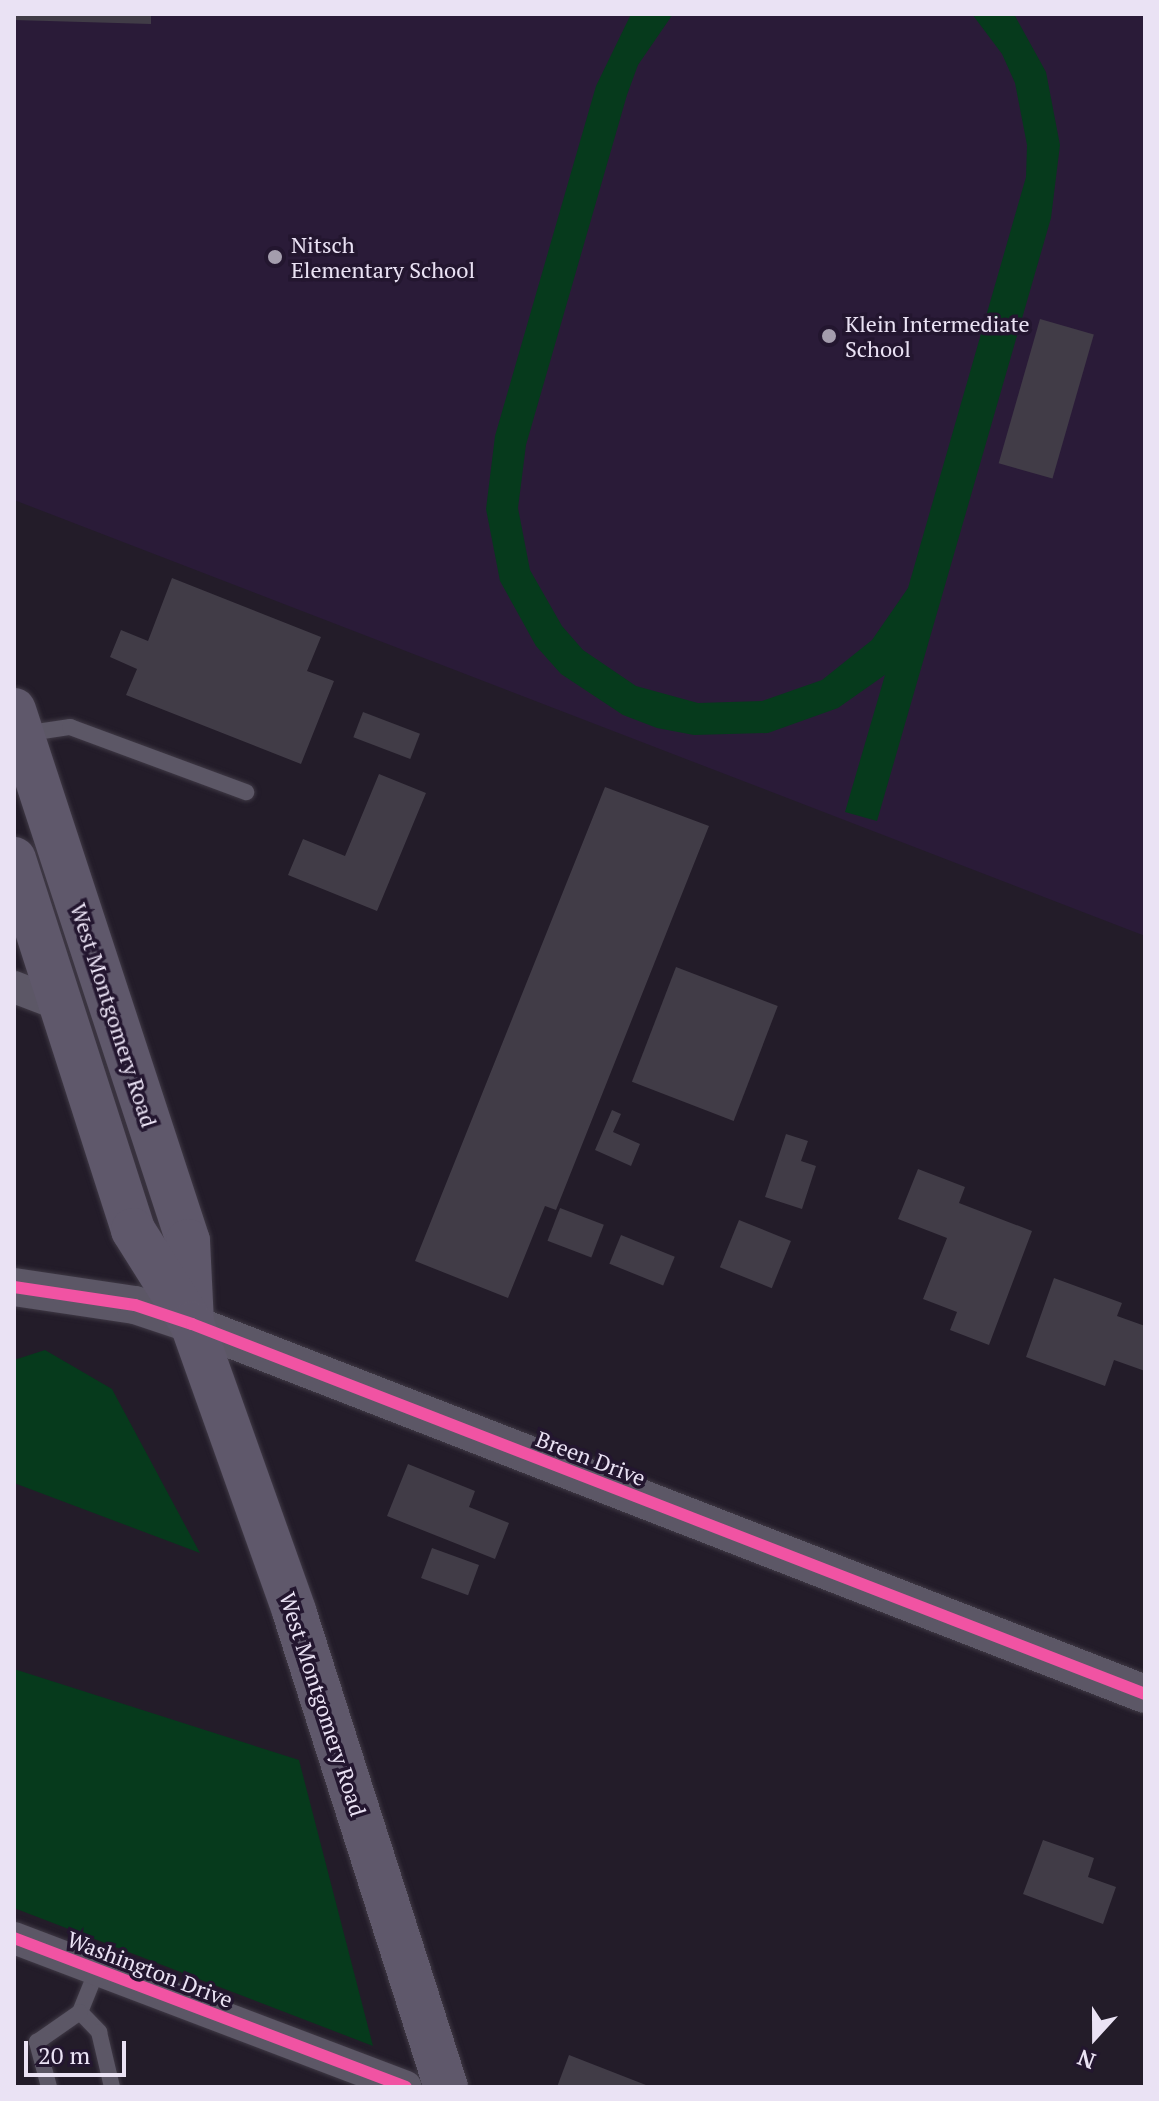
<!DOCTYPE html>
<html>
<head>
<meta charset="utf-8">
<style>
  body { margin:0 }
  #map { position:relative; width:1159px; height:2101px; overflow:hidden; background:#231c29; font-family:"PT Serif",serif }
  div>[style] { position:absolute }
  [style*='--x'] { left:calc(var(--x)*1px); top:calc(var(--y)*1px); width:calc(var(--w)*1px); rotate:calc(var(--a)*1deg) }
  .built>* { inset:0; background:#2a1b38 }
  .green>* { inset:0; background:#063a1c }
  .building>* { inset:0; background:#413c47; transform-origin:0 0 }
  .roads { filter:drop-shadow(0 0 2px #3f3945) drop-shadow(0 0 2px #3f3945) }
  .service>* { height:16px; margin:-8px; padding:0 8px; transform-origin:8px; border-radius:8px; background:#5c5766 }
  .minor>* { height:32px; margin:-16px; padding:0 16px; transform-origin:16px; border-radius:16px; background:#5c5766 }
  .tertiary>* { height:38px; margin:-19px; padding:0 19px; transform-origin:19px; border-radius:19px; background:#5c5766 }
  .secondary>* { height:44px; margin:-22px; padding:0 22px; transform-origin:22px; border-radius:22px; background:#5f586b }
  .cycleway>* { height:12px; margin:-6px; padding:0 6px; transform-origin:6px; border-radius:6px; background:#f153a3 }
  .dots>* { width:22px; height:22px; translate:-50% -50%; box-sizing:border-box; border:4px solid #23162f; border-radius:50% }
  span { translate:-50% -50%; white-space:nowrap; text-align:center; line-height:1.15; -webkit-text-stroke:7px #23162f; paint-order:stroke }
  .poi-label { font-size:22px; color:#eae2f4 }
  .left { translate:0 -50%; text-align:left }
  .street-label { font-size:22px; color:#eae2f4 }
  .frame { position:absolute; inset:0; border:16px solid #eae2f4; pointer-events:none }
  .north { position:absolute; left:1055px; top:1997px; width:80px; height:80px; -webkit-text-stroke:6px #23162f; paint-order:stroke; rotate:201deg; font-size:22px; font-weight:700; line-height:32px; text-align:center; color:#eae2f4 }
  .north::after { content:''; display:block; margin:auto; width:28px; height:36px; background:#eae2f4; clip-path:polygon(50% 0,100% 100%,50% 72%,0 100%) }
  .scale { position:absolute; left:24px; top:2041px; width:102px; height:36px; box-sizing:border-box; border:4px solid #eae2f4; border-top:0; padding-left:10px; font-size:24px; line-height:28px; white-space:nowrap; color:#eae2f4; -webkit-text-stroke:6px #23162f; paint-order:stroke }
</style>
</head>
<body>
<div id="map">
  <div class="built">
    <i style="clip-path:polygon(14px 14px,1145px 14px,1145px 936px,14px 500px)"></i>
  </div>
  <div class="green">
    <i style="clip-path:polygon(631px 14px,673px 14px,638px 65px,627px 95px,526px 445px,518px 508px,530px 570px,562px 626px,583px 650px,636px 686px,698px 703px,762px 701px,822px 680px,872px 640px,908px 588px,1026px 177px,1027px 145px,1015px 83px,1002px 54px,972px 14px,1014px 14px,1046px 72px,1060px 145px,1051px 218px,877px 821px,845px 812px,885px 675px,838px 708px,768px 733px,694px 735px,657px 728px,623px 715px,561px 674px,536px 646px,500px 581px,486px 509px,495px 436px,596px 86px)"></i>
    <i style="clip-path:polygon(45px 1350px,112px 1389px,200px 1553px,14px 1483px,14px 1360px)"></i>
    <i style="clip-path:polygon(14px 1669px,299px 1760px,373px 2046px,14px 1908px)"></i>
  </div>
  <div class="building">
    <i style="clip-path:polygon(14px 14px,151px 14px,151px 24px,14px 20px)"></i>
    <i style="left:1040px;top:319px;width:56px;height:150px;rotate:16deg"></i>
    <i style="clip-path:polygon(172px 578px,321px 637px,307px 671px,334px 681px,301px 764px,126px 695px,137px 669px,110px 657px,121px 630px,148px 641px)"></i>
    <i style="left:363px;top:712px;width:61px;height:27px;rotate:21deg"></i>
    <i style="clip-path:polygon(379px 774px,426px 793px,377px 911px,288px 875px,303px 839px,345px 856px)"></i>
    <i style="clip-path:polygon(605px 787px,709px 826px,556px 1210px,545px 1206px,508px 1298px,415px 1261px)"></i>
    <i style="left:676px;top:967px;width:109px;height:123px;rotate:21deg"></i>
    <i style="clip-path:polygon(612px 1110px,621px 1114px,613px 1132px,640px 1144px,631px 1166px,595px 1150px)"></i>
    <i style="clip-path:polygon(786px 1134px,808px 1141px,801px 1161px,816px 1166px,802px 1209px,765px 1197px)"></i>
    <i style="clip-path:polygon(918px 1169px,965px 1187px,959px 1203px,1032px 1231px,989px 1345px,950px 1330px,957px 1312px,923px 1299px,947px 1238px,898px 1219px)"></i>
    <i style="left:560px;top:1208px;width:47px;height:35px;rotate:21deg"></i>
    <i style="left:739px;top:1220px;width:56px;height:51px;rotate:22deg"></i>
    <i style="left:621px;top:1235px;width:58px;height:31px;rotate:22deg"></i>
    <i style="clip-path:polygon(1054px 1278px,1122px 1303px,1117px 1316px,1145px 1326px,1145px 1371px,1114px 1360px,1105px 1386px,1026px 1357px)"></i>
    <i style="clip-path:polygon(408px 1464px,475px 1491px,469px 1507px,509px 1523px,495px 1559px,387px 1516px)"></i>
    <i style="left:432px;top:1548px;width:50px;height:32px;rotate:20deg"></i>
    <i style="clip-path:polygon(1043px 1840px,1094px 1858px,1088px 1877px,1116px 1887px,1103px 1924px,1023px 1894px)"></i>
    <i style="clip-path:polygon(569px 2055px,651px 2087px,557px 2087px)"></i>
  </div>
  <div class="roads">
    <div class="service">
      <i style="--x:23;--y:734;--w:48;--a:-8.5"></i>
      <i style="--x:70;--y:727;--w:188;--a:20.3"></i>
      <i style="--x:97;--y:1970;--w:45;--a:112"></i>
      <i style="--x:80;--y:2012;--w:28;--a:46"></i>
      <i style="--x:99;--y:2032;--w:57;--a:76.7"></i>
      <i style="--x:49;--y:2087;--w:47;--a:-104.9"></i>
      <i style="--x:37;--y:2042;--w:52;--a:-34.9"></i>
    </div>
    <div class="minor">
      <i style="--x:14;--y:987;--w:50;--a:21"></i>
      <i style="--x:14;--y:1938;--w:419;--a:20.8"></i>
    </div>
    <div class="tertiary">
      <i style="--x:14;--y:1287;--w:122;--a:8.5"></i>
      <i style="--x:135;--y:1305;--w:60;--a:18.4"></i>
      <i style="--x:192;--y:1324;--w:1022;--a:21.22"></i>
    </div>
    <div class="secondary">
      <i style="--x:14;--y:710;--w:559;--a:71.86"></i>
      <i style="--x:188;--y:1241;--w:81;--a:87.2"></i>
      <i style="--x:14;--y:859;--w:390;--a:72.2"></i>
      <i style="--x:133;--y:1230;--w:111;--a:57.9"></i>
      <i style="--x:192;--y:1324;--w:305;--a:70.4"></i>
      <i style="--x:294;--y:1611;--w:500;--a:72.3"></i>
    </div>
  </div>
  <div class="cycleway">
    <i style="--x:14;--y:1287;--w:122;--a:8.5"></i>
    <i style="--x:135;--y:1305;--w:60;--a:18.4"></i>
    <i style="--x:192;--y:1324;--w:1022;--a:21.22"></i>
    <i style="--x:14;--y:1938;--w:419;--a:20.8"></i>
  </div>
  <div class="dots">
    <i style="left:275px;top:257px;background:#a49dad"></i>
    <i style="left:829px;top:336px;background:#a49dad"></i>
  </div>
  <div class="poi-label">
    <span class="left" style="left:291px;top:257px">Nitsch<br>Elementary School</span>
    <span class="left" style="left:845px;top:336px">Klein Intermediate<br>School</span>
  </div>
  <div class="street-label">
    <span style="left:114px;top:1015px;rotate:72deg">West Montgomery Road</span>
    <span style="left:591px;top:1458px;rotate:21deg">Breen Drive</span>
    <span style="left:323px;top:1704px;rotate:72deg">West Montgomery Road</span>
    <span style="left:150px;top:1969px;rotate:21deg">Washington Drive</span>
  </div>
  <div class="frame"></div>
  <div class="north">N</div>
  <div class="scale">20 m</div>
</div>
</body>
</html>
